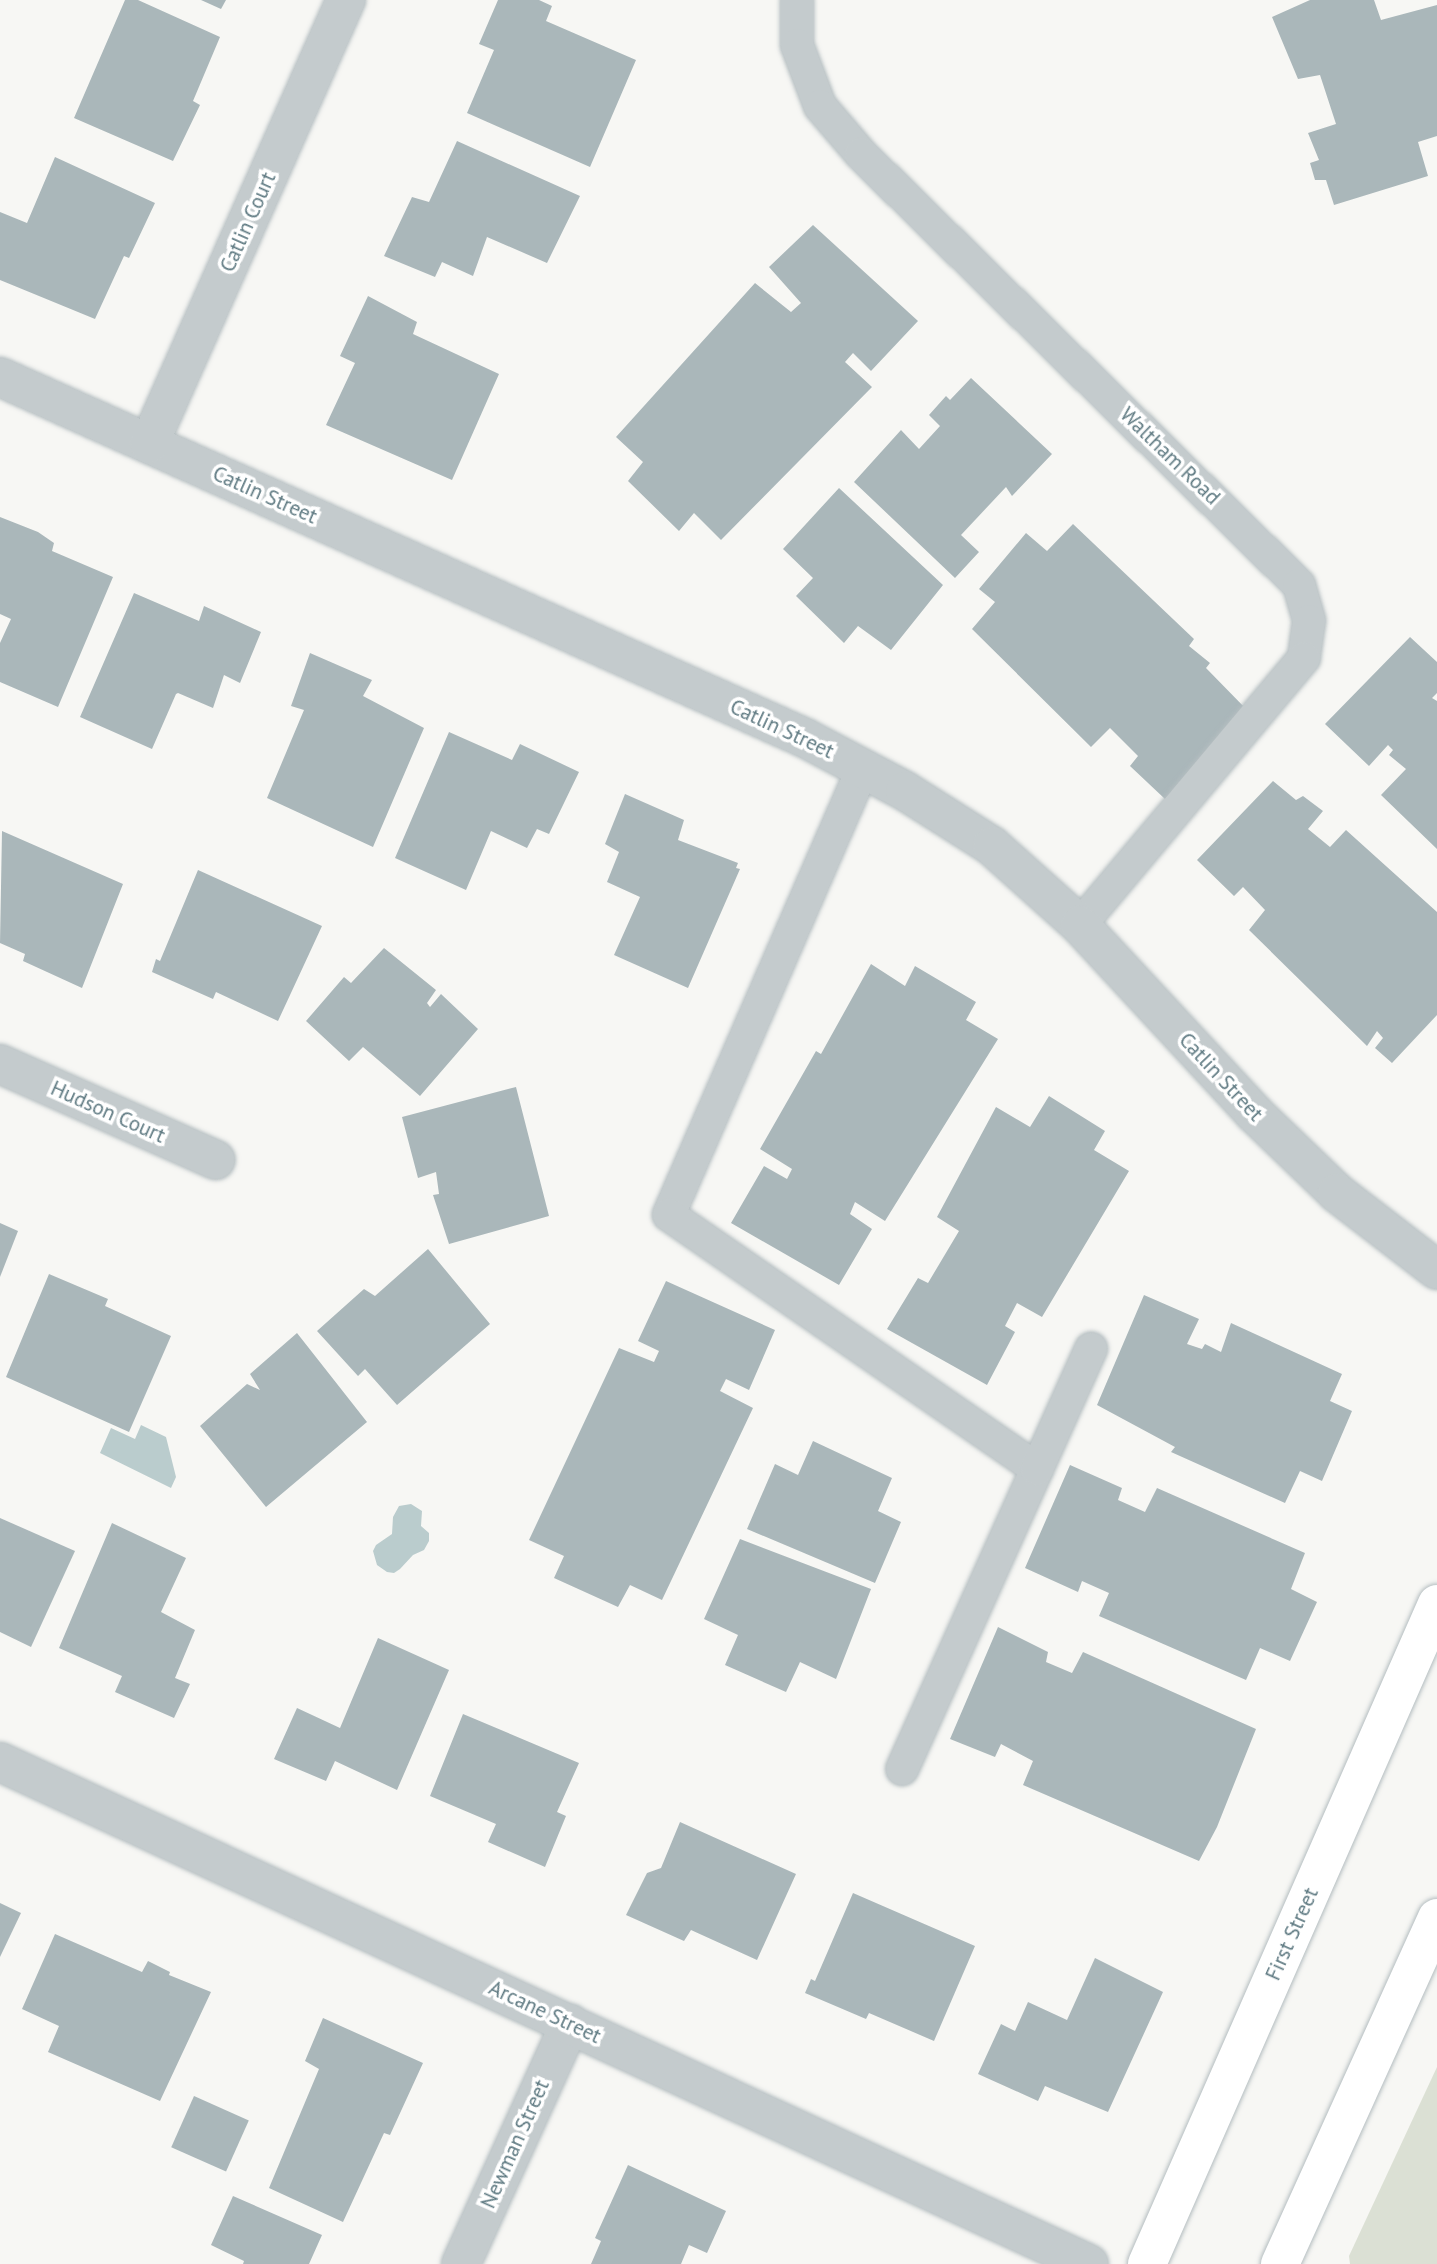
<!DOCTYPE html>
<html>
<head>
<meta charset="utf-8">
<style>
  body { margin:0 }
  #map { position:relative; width:1437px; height:2264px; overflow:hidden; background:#f7f7f4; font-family:"PT Sans",sans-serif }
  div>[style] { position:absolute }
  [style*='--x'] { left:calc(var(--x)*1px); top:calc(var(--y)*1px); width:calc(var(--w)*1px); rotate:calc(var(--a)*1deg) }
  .green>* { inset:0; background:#dbe0d4 }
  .water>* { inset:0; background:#bacccd }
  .building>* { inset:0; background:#aab7ba; transform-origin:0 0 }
  .roads { filter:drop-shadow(0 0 2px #b4bdc0) drop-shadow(0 0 2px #b4bdc0) }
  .service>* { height:32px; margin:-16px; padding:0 16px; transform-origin:16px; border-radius:16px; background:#c4cbcd }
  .minor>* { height:38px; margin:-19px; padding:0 19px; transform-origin:19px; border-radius:19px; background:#c4cbcd }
  .tertiary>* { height:38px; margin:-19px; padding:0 19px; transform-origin:19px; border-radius:19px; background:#c4cbcd }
  .secondary>* { height:38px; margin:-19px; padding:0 19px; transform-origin:19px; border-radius:19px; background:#fff }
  span { translate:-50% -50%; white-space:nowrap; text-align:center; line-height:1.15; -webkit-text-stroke:7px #fff; paint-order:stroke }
  .street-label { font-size:21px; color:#5f7a82 }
</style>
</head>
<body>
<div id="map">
  <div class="green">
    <i style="clip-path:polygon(1437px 2067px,1437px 2264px,1350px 2264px,1349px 2256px)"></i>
  </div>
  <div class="water">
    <i style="clip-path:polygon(141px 1425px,166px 1437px,176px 1477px,171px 1488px,100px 1453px,111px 1428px,135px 1439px)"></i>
    <i style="clip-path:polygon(411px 1504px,422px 1511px,421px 1526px,429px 1533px,429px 1541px,424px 1550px,413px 1555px,400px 1569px,394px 1573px,387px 1572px,377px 1565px,373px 1551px,376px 1545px,392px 1534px,393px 1517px,399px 1506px)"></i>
  </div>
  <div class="building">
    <i style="clip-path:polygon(125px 0,138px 0,220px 37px,193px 101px,200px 105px,173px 161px,74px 118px)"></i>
    <i style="clip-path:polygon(201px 0,226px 0,221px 9px)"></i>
    <i style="clip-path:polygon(498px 0,539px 0,552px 6px,546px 21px,636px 60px,590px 167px,467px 113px,494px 50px,479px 44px)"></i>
    <i style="clip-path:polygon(1310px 0,1374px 0,1381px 20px,1437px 5px,1437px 136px,1418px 142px,1428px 176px,1334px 205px,1326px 180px,1315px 180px,1310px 163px,1319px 160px,1308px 133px,1336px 124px,1320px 75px,1298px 79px,1272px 17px)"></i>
    <i style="clip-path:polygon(457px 141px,580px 196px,547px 263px,487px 237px,473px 276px,442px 262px,435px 277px,384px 256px,412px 197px,429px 202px)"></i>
    <i style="clip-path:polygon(55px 157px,155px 203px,129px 258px,124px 256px,95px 319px,0 280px,0 212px,27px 223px)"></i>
    <i style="clip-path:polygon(813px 225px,918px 321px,871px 371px,853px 353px,845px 362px,872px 387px,721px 540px,694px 513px,679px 531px,628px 481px,643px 462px,616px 437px,755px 283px,791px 312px,801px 303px,769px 267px)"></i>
    <i style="clip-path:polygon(368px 296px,417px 322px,413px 334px,499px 374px,452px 480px,326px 425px,355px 363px,340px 356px)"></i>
    <i style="clip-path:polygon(971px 378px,1052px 454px,1012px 496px,1006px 487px,961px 535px,979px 552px,955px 578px,854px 482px,901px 430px,919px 449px,940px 426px,929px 415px,946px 396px,950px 400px)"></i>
    <i style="clip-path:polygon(839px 488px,943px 585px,891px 650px,858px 626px,844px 643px,796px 596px,813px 578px,783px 549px)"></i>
    <i style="clip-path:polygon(0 517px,38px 532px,54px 543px,52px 551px,113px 577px,58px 707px,0 682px,0 643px,11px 619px,0 614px)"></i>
    <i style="clip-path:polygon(1073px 524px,1194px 639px,1189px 646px,1210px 663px,1206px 668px,1249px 712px,1165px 799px,1130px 766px,1138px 756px,1110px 728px,1091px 747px,972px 629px,995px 602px,979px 589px,1026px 533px,1047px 551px)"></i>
    <i style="clip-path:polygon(134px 593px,199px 621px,204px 606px,261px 632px,240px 683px,224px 675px,213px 708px,178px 693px,176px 694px,152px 749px,80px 717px)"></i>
    <i style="clip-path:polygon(1410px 637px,1437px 662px,1437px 693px,1432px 698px,1437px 701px,1437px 849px,1381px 795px,1406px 769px,1389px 755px,1393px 750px,1388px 745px,1369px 766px,1325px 724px)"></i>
    <i style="clip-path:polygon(310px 653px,372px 680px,363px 696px,424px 728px,373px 847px,267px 798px,304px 710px,291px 706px)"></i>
    <i style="clip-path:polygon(449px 732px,512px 760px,520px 744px,579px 772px,549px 834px,537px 829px,527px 848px,491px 831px,466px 890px,395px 858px)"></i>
    <i style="clip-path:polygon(1273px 781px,1296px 800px,1303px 796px,1323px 811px,1308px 829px,1330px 847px,1346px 830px,1437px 912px,1437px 1015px,1392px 1063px,1375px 1048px,1383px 1038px,1377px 1031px,1367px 1046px,1249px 930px,1265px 910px,1243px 887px,1234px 896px,1197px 860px)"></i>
    <i style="clip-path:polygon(625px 794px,684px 820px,678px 840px,738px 863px,736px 868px,740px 869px,688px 988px,614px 955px,640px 897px,607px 882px,619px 852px,605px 844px)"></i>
    <i style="clip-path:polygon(2px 831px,123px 884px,82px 988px,23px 961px,25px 954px,0 943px)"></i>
    <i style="clip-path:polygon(198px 870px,322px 926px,278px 1021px,216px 992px,213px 999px,152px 972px,156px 959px,160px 961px)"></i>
    <i style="clip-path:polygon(384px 948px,436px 990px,427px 1003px,430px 1007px,441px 994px,478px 1029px,420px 1096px,363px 1047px,349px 1061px,306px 1021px,344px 977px,351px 983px)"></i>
    <i style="clip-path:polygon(871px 964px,905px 986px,915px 966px,976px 1002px,966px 1020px,998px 1039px,885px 1221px,855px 1202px,850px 1214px,872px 1229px,839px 1285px,731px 1223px,764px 1166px,787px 1179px,792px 1169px,760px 1149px,816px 1051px,821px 1054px)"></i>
    <i style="clip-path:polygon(516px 1087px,549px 1216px,449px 1244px,433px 1195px,439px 1194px,436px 1172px,418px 1178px,402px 1117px)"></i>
    <i style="clip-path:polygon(1049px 1096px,1105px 1131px,1094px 1150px,1129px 1171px,1042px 1317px,1017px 1303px,1005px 1326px,1015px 1332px,987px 1385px,887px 1329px,918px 1278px,928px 1283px,959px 1231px,937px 1217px,996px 1107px,1030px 1127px)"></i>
    <i style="clip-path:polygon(0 1223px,18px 1231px,0 1277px)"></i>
    <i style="clip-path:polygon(428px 1249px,490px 1324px,397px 1405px,365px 1369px,358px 1376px,317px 1331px,364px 1289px,375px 1296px)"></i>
    <i style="clip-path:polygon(49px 1274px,108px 1299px,105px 1306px,171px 1336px,129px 1432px,6px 1377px)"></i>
    <i style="clip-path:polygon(666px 1281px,775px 1330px,749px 1390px,726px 1379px,720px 1391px,753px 1408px,662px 1600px,630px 1585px,618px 1607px,554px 1578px,564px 1556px,529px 1540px,619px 1348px,654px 1362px,659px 1351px,638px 1341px)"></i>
    <i style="clip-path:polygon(1144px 1295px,1199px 1319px,1187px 1344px,1202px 1349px,1205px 1344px,1221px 1352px,1231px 1323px,1342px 1374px,1330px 1401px,1352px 1411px,1322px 1481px,1300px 1471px,1285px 1503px,1171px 1452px,1175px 1447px,1097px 1405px)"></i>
    <i style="clip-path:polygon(297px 1333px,367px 1422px,266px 1507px,200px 1426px,247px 1384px,260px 1390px,250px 1374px)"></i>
    <i style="clip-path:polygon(813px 1441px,892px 1478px,878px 1511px,901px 1522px,875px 1583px,747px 1529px,775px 1464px,798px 1475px)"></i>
    <i style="clip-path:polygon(1070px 1465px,1122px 1488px,1118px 1500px,1145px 1512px,1157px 1488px,1305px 1553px,1291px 1589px,1317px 1602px,1290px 1661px,1260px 1648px,1246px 1680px,1099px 1616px,1109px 1593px,1082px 1581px,1078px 1592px,1025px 1568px)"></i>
    <i style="clip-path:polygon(0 1518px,75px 1551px,31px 1647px,0 1632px)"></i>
    <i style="clip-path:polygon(112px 1523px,186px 1558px,161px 1612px,195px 1630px,175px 1678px,190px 1684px,174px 1718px,115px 1692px,122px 1676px,59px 1648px)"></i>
    <i style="clip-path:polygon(740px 1539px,871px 1589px,836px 1679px,800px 1662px,786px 1692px,725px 1665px,738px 1635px,704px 1619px)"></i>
    <i style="clip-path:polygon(998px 1627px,1048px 1652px,1046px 1662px,1072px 1673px,1083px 1652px,1256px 1729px,1217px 1827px,1199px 1861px,1023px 1785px,1033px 1761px,1001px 1744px,995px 1757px,950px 1739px)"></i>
    <i style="clip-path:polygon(378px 1638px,449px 1670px,397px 1790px,335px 1761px,326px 1781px,274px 1759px,297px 1708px,340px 1728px)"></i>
    <i style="clip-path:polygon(463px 1714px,579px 1763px,557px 1812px,566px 1816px,545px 1867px,488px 1842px,496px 1824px,430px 1796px)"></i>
    <i style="clip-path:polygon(680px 1822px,796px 1874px,757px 1960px,691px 1930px,684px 1941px,626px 1915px,647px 1873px,661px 1868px)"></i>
    <i style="clip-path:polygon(853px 1893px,975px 1946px,934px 2041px,869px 2013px,866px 2019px,805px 1993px,811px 1979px,815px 1981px)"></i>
    <i style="clip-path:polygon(0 1903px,21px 1913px,0 1957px)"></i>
    <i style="clip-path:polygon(55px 1934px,142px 1972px,148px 1961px,170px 1972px,169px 1975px,211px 1992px,160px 2101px,48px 2052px,59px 2026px,22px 2009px)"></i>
    <i style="clip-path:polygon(1095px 1958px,1163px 1992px,1108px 2112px,1045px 2086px,1038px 2101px,978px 2074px,1001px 2024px,1015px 2031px,1028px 2002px,1067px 2020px)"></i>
    <i style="clip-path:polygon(323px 2018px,423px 2063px,390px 2135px,384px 2133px,343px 2222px,269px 2188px,319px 2069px,305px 2061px)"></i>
    <i style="left:194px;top:2096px;width:60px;height:56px;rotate:24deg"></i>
    <i style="clip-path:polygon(628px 2165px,726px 2211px,707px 2253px,689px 2245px,681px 2264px,591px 2264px,601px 2241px,595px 2238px)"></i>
    <i style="clip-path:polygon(233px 2196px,322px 2235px,309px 2264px,243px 2264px,244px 2261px,211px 2245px)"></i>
  </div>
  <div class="roads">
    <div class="service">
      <i style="--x:797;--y:0;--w:45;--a:90"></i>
      <i style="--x:797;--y:45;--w:65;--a:69.3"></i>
      <i style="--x:820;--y:106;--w:63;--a:49.5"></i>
      <i style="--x:861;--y:154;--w:614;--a:44.54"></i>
      <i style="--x:1299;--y:585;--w:37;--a:74"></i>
      <i style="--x:1309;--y:621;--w:37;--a:98"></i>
      <i style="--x:1304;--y:658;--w:349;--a:130"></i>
      <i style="--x:863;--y:768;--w:487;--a:113.5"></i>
      <i style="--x:669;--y:1215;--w:447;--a:34.6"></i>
      <i style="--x:1037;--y:1469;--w:329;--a:114.2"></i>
      <i style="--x:1037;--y:1469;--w:132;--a:-65.8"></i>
    </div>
    <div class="minor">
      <i style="--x:0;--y:377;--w:882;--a:24.15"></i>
      <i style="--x:805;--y:738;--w:113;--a:27.9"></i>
      <i style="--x:905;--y:791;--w:103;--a:32.3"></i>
      <i style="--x:992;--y:846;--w:118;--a:41.9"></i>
      <i style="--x:1080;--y:925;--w:256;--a:47.2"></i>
      <i style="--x:1254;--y:1113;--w:115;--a:43.9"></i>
      <i style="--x:1337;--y:1193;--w:126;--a:37.6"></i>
      <i style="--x:149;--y:444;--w:486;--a:-66.1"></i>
      <i style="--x:0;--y:1064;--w:236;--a:24"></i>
      <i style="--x:461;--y:2264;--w:264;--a:-65.6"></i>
    </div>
    <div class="tertiary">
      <i style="--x:0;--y:1762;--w:1199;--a:24.75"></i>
    </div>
    <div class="secondary">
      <i style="--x:1147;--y:2264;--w:721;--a:-66.28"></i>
      <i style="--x:1280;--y:2264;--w:380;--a:-65.6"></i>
    </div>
  </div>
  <div class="street-label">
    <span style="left:248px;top:222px;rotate:-66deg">Catlin Court</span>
    <span style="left:1170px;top:456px;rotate:44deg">Waltham Road</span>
    <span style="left:265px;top:495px;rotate:24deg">Catlin Street</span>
    <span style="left:782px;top:729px;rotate:25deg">Catlin Street</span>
    <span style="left:1221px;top:1077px;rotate:47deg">Catlin Street</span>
    <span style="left:108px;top:1112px;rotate:24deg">Hudson Court</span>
    <span style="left:1292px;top:1934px;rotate:-66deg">First Street</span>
    <span style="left:545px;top:2012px;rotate:25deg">Arcane Street</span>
    <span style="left:515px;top:2144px;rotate:-66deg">Newman Street</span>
  </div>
</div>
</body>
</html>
